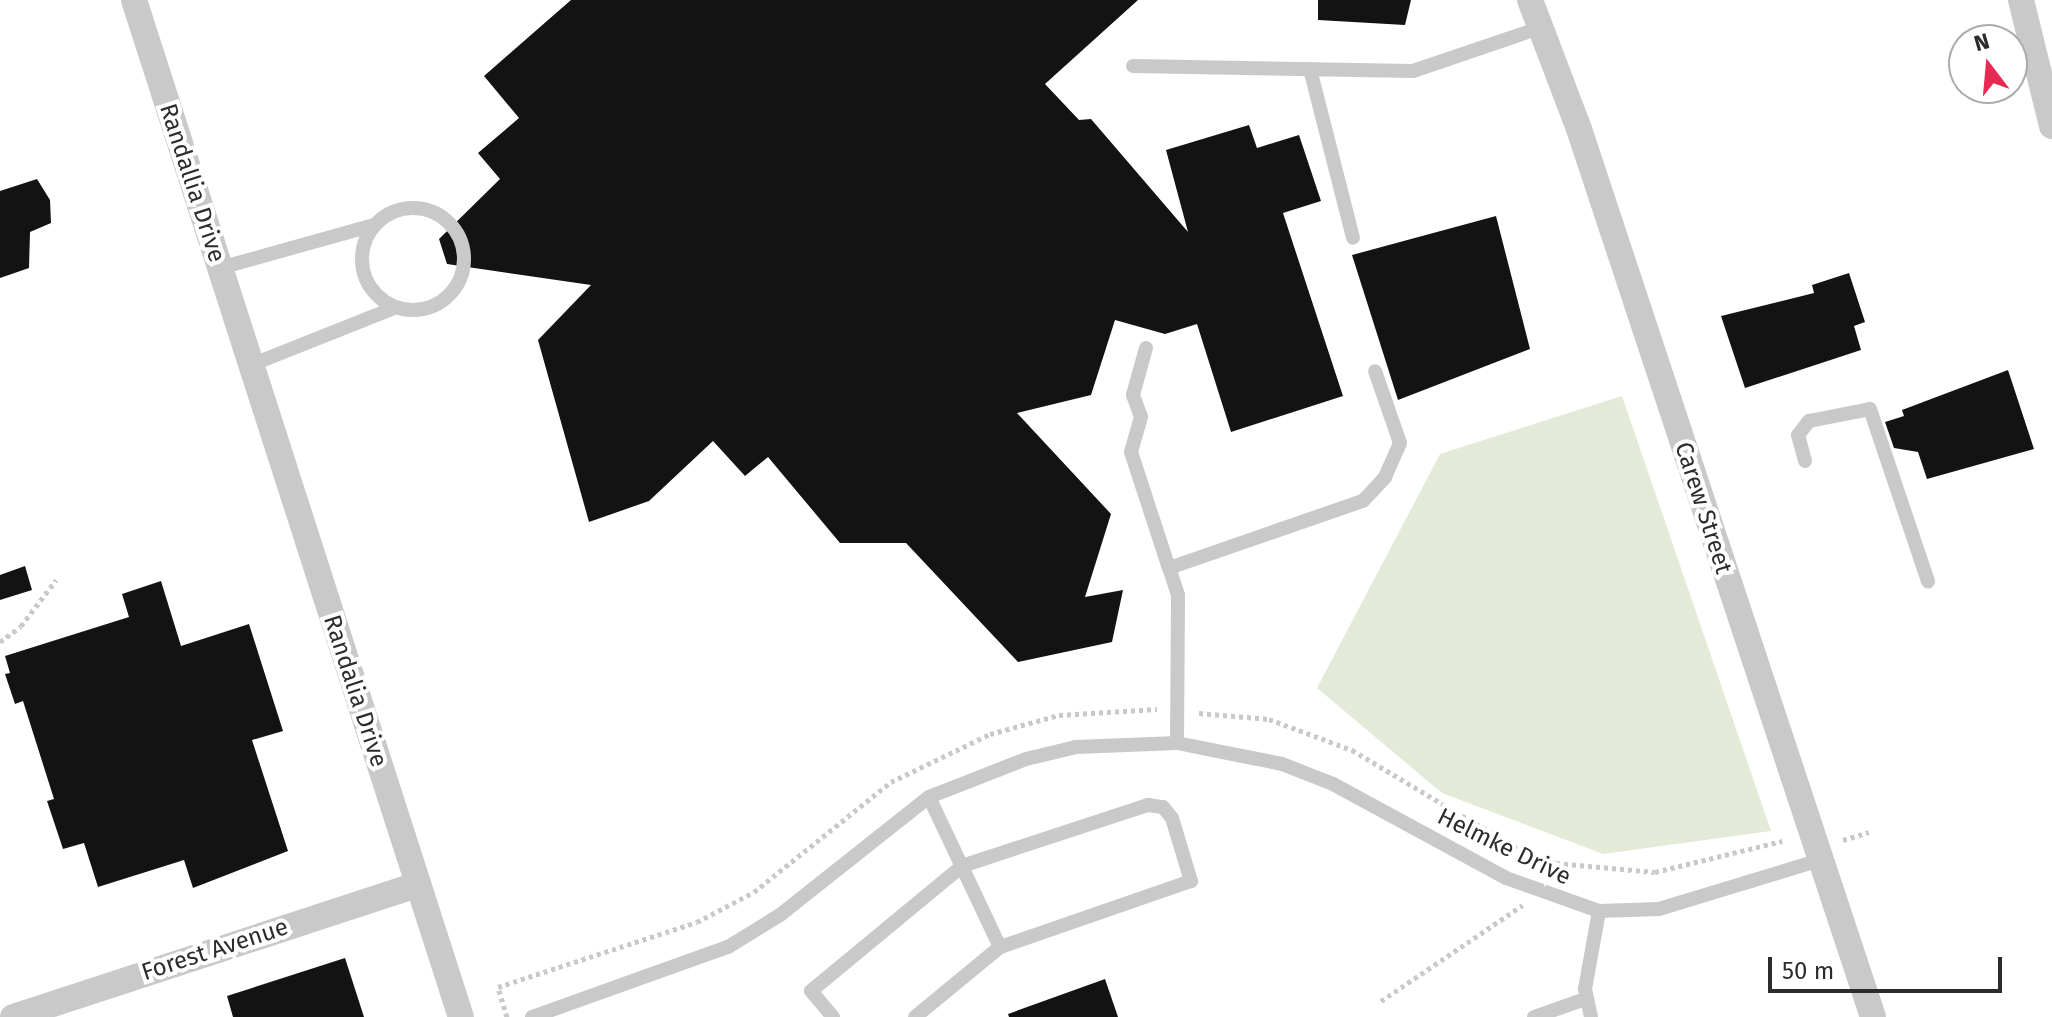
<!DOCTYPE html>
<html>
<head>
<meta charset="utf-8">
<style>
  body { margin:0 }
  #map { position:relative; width:2052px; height:1017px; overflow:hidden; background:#fff; font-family:"Fira Sans",sans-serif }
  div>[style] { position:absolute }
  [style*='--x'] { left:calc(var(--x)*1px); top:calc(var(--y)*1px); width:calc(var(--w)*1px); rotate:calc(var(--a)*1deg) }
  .green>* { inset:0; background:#e4ead8 }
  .building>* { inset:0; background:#131313 }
  .path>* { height:5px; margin-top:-2.5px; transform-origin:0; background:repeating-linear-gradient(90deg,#c9c9c9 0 4px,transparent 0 8px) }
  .service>* { height:14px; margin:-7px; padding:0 7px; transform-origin:7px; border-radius:7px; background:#c9c9c9 }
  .service>.ring { margin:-7px; padding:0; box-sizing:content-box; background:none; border:14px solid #c9c9c9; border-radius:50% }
  .minor>* { height:26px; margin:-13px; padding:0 13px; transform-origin:13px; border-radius:13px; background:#c9c9c9 }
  span { translate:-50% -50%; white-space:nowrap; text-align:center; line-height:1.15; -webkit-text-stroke:8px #fff; paint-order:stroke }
  .street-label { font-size:24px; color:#2c2c2c }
  .north { position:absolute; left:1948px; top:24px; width:80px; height:80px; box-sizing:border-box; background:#fff; border:2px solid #ababab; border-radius:50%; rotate:344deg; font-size:22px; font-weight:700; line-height:32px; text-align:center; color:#2c2c2c }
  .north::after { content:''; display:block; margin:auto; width:28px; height:36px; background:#e62a54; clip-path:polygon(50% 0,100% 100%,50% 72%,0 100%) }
  .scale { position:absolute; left:1768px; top:957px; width:234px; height:36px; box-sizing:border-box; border:4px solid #2c2c2c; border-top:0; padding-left:10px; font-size:24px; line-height:28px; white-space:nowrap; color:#2c2c2c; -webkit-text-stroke:6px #fff; paint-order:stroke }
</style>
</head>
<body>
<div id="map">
  <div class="green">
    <i style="clip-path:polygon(1622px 396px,1771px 831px,1603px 854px,1442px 793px,1317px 688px,1440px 454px)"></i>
  </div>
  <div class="building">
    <i style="clip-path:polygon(571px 0,1138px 0,1045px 84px,1079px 120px,1091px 119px,1188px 232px,1166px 150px,1249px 125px,1257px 148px,1299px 135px,1321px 201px,1283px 213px,1343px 396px,1231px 432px,1197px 324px,1165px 334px,1115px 320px,1091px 395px,1017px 413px,1111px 514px,1085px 597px,1123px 590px,1112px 642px,1018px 662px,906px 543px,840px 543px,768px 457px,745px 476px,713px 441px,649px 501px,589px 522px,538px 340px,591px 285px,447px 264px,439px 239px,500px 179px,478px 153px,519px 118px,484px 76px)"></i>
    <i style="clip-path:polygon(1318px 0,1411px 0,1405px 25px,1318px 20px)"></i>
    <i style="clip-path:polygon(37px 179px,50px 200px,51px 223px,30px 232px,29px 268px,0 278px,0 191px)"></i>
    <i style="clip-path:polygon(1496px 216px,1530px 349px,1398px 400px,1352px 255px)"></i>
    <i style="clip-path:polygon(1849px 273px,1865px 322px,1854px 326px,1861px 350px,1745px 388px,1721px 316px,1814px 293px,1812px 285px)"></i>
    <i style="clip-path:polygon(2008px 370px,2034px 449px,1927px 479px,1918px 452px,1894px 448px,1885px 422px,1904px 416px,1902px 410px)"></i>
    <i style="clip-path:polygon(25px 566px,32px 590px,0 600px,0 575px)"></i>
    <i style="clip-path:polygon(161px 581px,181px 646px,249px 624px,283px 731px,252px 740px,288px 851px,193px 888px,184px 860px,98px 887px,84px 843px,63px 849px,47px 801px,54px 799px,23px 701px,15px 704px,5px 674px,10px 673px,5px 656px,129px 617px,122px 594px)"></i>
    <i style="clip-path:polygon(345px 958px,364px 1017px,233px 1017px,227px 996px)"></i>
    <i style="clip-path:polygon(1105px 979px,1118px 1017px,1009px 1017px,1008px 1014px)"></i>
  </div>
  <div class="path">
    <i style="--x:0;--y:642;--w:26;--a:-37"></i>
    <i style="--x:21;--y:626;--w:58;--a:-52.7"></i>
    <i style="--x:1199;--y:713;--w:70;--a:4.9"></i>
    <i style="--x:1269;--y:719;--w:89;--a:20.5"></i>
    <i style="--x:1352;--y:750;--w:187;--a:30.8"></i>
    <i style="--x:1513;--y:846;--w:46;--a:21.6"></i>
    <i style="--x:1556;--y:863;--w:99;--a:5.2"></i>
    <i style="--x:1655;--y:872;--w:131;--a:-13.7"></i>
    <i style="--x:990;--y:734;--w:72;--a:-15.4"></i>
    <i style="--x:1059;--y:715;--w:98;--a:-3.5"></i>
    <i style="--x:1843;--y:840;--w:27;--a:-17"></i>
    <i style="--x:1381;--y:1001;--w:171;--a:-34.1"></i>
    <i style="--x:507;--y:1017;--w:31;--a:-107"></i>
    <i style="--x:498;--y:987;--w:209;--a:-18.1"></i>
    <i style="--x:697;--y:922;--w:64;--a:-27.8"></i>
    <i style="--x:754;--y:892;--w:176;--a:-38.8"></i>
    <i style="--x:891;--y:782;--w:110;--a:-25.9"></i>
  </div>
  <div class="service">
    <i style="--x:1133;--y:66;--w:280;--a:1"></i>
    <i style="--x:1413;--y:71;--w:133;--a:-18.8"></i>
    <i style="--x:1310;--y:69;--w:174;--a:75.7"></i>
    <i class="ring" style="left:362px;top:208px;width:88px;height:88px"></i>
    <i style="--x:220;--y:268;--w:160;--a:-15.6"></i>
    <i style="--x:1146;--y:348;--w:49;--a:105.5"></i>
    <i style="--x:1133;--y:395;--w:23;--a:70"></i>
    <i style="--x:1141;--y:417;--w:36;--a:106"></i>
    <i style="--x:1131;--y:452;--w:122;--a:71.9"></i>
    <i style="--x:251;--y:365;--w:154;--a:-21.7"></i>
    <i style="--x:1805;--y:461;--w:27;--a:-105"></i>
    <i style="--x:1798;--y:435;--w:18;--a:-52"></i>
    <i style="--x:1809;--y:421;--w:62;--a:-11.1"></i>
    <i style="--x:1870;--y:409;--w:182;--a:71.4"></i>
    <i style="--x:1177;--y:743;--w:148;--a:-89.6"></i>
    <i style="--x:1178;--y:595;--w:28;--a:-108"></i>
    <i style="--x:1169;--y:568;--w:205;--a:-19.1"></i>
    <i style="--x:1363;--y:501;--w:33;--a:-47"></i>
    <i style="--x:1385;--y:477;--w:37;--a:-66"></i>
    <i style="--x:1400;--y:443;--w:76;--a:-109.1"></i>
    <i style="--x:929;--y:797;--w:166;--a:64.7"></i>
    <i style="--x:532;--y:1017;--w:208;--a:-19.7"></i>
    <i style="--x:728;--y:947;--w:61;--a:-31.6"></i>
    <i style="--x:780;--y:915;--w:190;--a:-38.4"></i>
    <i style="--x:929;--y:797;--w:104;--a:-21.4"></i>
    <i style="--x:1026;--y:759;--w:51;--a:-13.5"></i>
    <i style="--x:1076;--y:747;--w:101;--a:-2.3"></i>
    <i style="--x:1177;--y:743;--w:107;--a:11.3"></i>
    <i style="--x:1282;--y:764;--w:55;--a:21.4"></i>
    <i style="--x:1333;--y:784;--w:197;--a:28.5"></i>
    <i style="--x:1506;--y:878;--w:99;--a:19.5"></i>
    <i style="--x:1599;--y:911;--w:60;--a:-1.9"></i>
    <i style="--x:1659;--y:909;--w:168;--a:-16.9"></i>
    <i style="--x:833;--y:1017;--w:34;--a:-130"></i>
    <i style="--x:811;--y:991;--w:196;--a:-39.6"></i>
    <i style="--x:962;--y:866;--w:196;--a:-18.2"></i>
    <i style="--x:1148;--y:805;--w:15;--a:8"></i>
    <i style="--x:1163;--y:807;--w:14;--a:51"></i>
    <i style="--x:1172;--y:818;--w:66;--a:73.2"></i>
    <i style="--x:1191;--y:881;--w:202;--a:160.9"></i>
    <i style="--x:1000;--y:947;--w:110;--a:140.5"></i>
    <i style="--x:1534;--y:1017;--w:54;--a:-19.4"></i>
    <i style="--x:1591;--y:1017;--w:29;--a:-102"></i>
    <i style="--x:1585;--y:989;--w:79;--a:-79.8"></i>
  </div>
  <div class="minor">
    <i style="--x:134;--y:0;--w:1068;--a:72.18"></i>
    <i style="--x:1530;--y:0;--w:138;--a:69.2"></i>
    <i style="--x:1579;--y:129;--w:935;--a:71.68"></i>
    <i style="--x:2021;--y:0;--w:130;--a:76.2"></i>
    <i style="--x:13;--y:1017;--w:425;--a:-18.1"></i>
  </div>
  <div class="street-label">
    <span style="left:192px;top:183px;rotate:72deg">Randallia Drive</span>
    <span style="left:1703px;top:508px;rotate:72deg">Carew Street</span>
    <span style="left:355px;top:691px;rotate:72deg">Randalia Drive</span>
    <span style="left:1504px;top:847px;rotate:26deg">Helmke Drive</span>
    <span style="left:215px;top:950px;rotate:-18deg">Forest Avenue</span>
  </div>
  <div class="north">N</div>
  <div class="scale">50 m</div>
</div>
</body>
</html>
